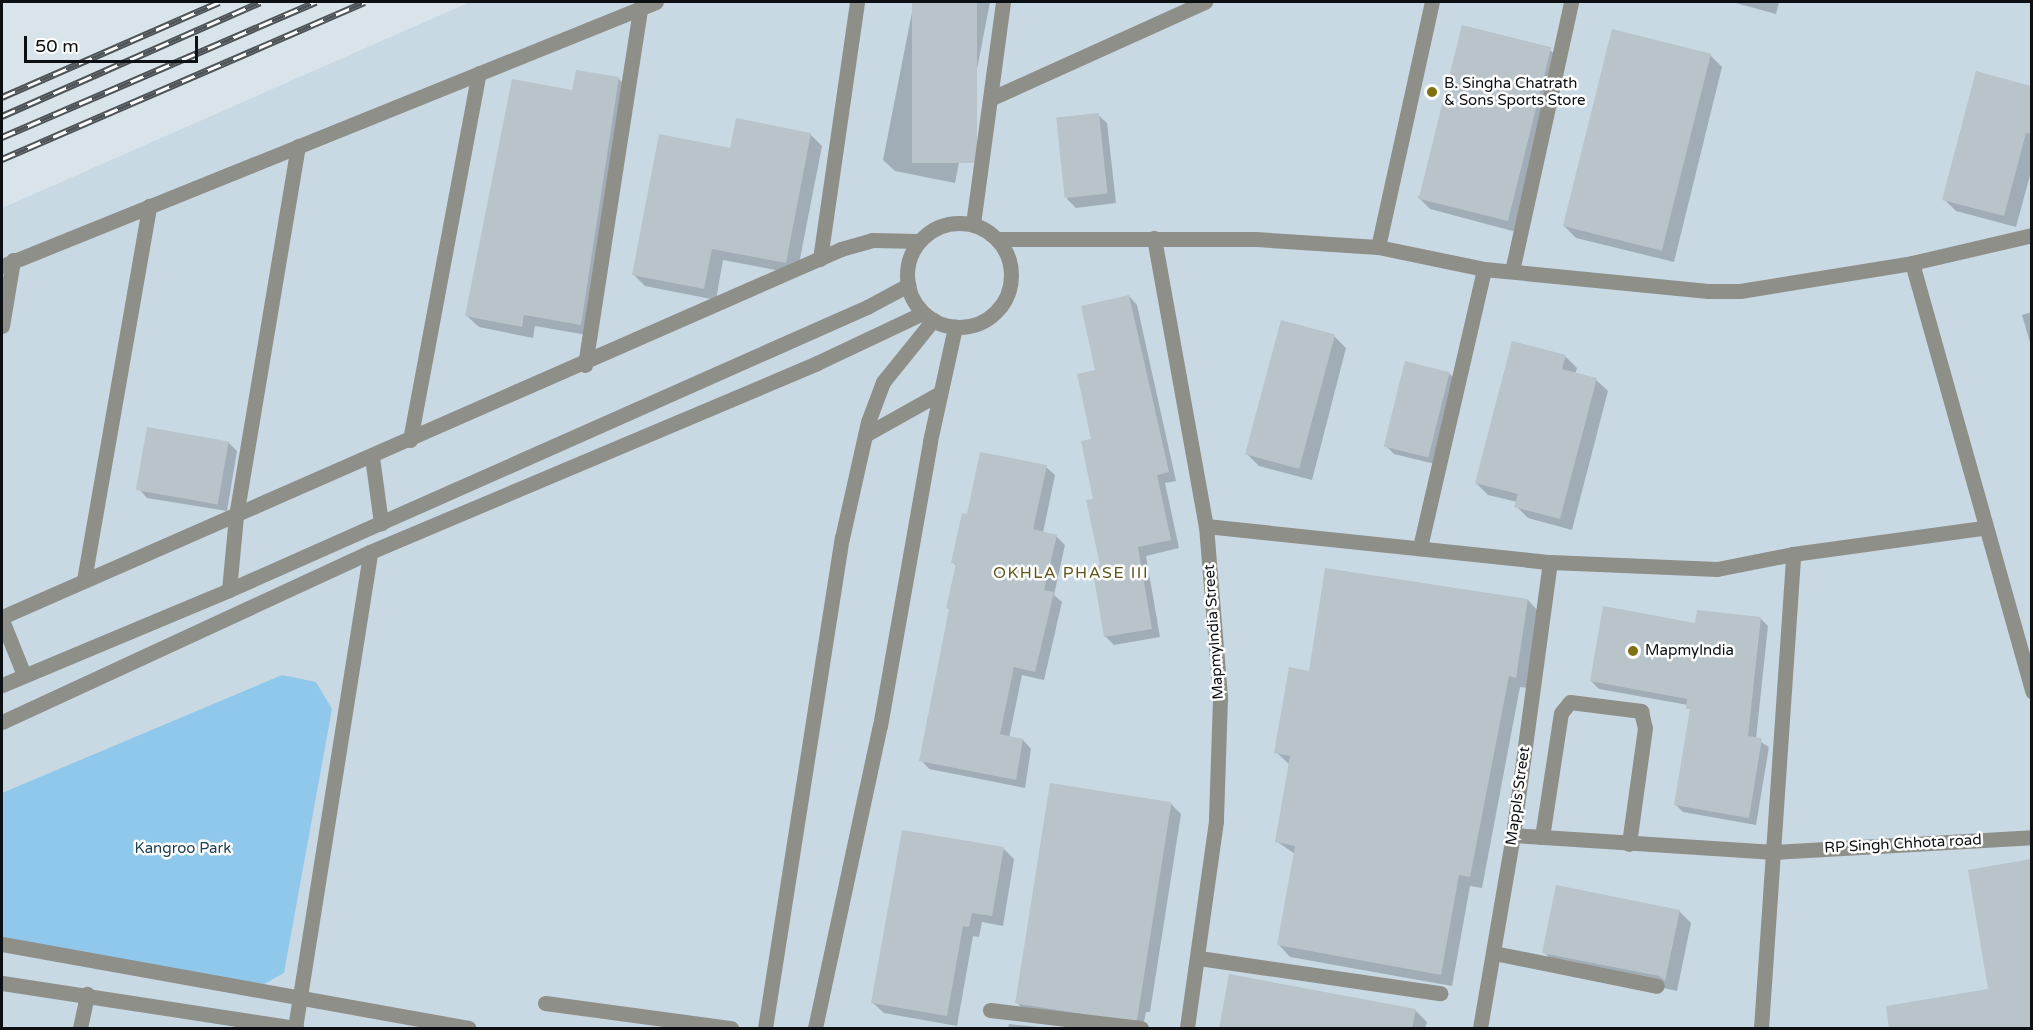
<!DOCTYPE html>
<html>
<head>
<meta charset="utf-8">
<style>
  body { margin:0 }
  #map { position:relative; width:2033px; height:1030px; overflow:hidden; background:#d9e4ea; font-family:"Varela Round",sans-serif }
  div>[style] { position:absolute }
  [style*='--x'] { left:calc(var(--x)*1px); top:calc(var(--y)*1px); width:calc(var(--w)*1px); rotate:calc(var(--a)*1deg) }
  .built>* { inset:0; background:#c8d9e4 }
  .green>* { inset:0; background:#90c8eb }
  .shadow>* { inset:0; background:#0003 }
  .building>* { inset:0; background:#b9c3ca; transform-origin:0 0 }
  .minor>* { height:15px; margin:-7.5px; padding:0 7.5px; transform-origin:7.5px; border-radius:7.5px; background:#8f8f8a }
  .minor>.ring { margin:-7.5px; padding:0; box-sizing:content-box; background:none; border:15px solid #8f8f8a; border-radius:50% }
  .rail>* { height:7px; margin-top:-3.5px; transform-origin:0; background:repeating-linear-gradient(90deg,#fff 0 14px,#4d5356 0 28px); box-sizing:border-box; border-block:2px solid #4d5356 }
  .dots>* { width:16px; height:16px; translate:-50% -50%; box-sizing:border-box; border:3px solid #fff; border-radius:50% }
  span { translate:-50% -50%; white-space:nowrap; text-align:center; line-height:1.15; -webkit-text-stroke:5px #fff; paint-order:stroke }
  .poi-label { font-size:15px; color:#0d1012 }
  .left { translate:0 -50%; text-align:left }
  .street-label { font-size:15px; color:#0d1012 }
  .park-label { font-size:15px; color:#1e4156 }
  .neighbourhood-label { font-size:16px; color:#5f5518; letter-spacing:1.5px }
  .frame { position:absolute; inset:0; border:3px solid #0d1012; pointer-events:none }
  .scale { position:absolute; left:24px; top:36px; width:174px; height:27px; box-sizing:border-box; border:3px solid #0d1012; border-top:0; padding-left:8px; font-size:18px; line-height:21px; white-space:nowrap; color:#0d1012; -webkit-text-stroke:4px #fff; paint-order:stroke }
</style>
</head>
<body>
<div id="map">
  <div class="built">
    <i style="clip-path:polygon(470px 2px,2031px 2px,2031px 1028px,2px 1028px,2px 208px)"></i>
  </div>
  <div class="green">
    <i style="clip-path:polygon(282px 675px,316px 682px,332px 709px,284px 973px,257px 988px,2px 937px,2px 793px)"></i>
  </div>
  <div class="shadow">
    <i style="clip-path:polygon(914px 2px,990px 2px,955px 183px,895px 171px,883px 160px)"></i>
    <i style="clip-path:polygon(1732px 2px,1779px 2px,1776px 14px)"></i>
    <i style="clip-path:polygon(1550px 50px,1562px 61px,1520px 233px,1430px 209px,1418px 197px)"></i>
    <i style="clip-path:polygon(1710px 55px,1722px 67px,1674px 262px,1576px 238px,1564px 226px)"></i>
    <i style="clip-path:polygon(1977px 73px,2032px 88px,2032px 168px,2016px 227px,1956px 211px,1944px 199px)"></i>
    <i style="clip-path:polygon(619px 79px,630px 91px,593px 336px,535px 326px,533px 338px,479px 327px,467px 316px,574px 92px)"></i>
    <i style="clip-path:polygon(1098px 115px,1107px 123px,1116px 203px,1076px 208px,1067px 199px)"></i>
    <i style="clip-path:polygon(810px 134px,822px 146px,797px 274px,723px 260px,716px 300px,645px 286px,633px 274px,732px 150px)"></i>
    <i style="clip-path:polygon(1129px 296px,1137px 305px,1176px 481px,1165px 483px,1179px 548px,1146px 556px,1160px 637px,1114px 645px,1105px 636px,1093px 440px,1097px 371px)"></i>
    <i style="clip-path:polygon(2032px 312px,2032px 349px,2022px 315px)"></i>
    <i style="clip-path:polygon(1334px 336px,1346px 348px,1312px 480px,1259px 466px,1247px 454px)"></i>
    <i style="clip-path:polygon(1565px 356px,1577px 368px,1575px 374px,1596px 380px,1608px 391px,1572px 530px,1528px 518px,1516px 506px,1517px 502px,1488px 495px,1476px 483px)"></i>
    <i style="clip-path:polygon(1449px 373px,1458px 382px,1439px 465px,1394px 454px,1385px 445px)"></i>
    <i style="clip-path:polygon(228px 442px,237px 451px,227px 511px,147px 498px,139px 489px)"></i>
    <i style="clip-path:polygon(1046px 467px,1055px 475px,1043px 533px,1056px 536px,1065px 545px,1054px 595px,1062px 602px,1044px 680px,1022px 675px,1009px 738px,1023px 740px,1031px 749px,1025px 788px,929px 769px,921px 760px,950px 611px,948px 608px,957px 566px,952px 562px,968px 516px)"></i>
    <i style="clip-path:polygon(1528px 600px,1539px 612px,1528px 688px,1520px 687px,1482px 888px,1470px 886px,1452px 986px,1290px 957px,1279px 945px,1295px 854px,1276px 841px,1290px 765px,1276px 752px,1310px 673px)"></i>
    <i style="clip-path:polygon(1760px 618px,1768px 626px,1756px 739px,1769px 747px,1756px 825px,1683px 812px,1675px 804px,1691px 711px,1688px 705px,1599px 689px,1591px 681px,1697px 625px)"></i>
    <i style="clip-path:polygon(1171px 804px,1181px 814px,1150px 1012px,1146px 1012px,1143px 1026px,1027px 1013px,1017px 1003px)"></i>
    <i style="clip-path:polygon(1004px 849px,1014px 859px,1003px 926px,982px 922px,979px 937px,973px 936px,957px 1026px,884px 1013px,873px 1003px)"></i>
    <i style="clip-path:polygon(2032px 860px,2032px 1028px,1891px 1028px,1990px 990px,1970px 871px)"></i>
    <i style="clip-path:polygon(1679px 911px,1691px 923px,1677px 991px,1555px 964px,1544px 952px)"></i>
    <i style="clip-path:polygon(1415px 1010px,1427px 1022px,1425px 1028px,1220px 1028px)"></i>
    <i style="clip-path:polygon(1009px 1024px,1050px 1028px,1008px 1028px)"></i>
  </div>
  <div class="building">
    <i style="left:912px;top:2px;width:65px;height:161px"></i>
    <i style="left:1462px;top:25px;width:92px;height:179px;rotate:14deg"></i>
    <i style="left:1612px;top:29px;width:102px;height:203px;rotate:14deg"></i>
    <i style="clip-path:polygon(576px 70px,619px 77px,581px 325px,524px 315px,522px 327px,465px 316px,512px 79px,572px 90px)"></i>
    <i style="clip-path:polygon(1976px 71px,2031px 86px,2031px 134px,2026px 133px,2004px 216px,1942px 200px)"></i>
    <i style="left:1099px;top:113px;width:81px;height:43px;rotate:84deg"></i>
    <i style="clip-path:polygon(736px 118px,811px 133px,786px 263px,712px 249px,704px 289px,632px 275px,659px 134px,730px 148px)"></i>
    <i style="clip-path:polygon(1129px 295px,1169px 472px,1157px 475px,1171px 540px,1138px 547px,1152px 629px,1104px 637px,1092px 566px,1100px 565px,1086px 500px,1093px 499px,1081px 441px,1091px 439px,1077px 374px,1095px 370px,1081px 306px)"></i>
    <i style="left:1281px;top:320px;width:56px;height:139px;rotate:15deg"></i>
    <i style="clip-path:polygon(1512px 341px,1566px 355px,1562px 369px,1597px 378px,1560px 519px,1514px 507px,1518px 494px,1475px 483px)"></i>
    <i style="left:1405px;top:361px;width:46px;height:88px;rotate:14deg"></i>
    <i style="left:147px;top:427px;width:83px;height:64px;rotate:10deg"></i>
    <i style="clip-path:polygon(980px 452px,1047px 465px,1033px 529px,1057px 535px,1044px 590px,1054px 592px,1035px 672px,1014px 667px,1000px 734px,1023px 739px,1016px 780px,919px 761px,949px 609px,946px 608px,956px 564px,951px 563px,962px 513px,967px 514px)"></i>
    <i style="clip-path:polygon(1325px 568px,1528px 599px,1516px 678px,1509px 676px,1470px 877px,1459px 875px,1441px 975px,1277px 945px,1295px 846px,1275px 842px,1290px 756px,1274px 753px,1289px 667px,1309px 671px)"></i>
    <i style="clip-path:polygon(1603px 606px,1695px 623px,1697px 610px,1761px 617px,1748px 736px,1762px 738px,1749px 818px,1674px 805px,1690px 709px,1686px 709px,1687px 699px,1590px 681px)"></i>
    <i style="left:1050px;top:783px;width:123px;height:223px;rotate:9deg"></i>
    <i style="clip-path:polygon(902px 830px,1004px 847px,992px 916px,972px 913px,969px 927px,963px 926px,947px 1016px,871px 1003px)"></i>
    <i style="clip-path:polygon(2031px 859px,2031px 1029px,1889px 1029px,1886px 1006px,1988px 989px,1968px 870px)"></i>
    <i style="clip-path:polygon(1556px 885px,1680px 910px,1665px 981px,1659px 976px,1542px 953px)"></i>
    <i style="clip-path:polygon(1229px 974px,1416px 1009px,1412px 1029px,1219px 1029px)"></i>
  </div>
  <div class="minor">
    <i style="--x:992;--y:98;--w:234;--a:-24.3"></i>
    <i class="ring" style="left:907px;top:223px;width:89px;height:89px"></i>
    <i style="--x:973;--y:224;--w:224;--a:-82.3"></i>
    <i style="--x:1154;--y:238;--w:293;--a:79.8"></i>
    <i style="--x:1206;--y:526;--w:173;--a:85.3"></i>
    <i style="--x:1220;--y:698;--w:123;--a:91.9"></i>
    <i style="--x:1216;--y:821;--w:209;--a:98"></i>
    <i style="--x:997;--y:239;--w:259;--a:0"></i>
    <i style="--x:1256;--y:239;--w:122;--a:3.8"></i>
    <i style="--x:1378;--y:247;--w:108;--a:11.7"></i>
    <i style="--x:1484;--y:269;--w:225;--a:5.6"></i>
    <i style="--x:1708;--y:291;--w:32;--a:0"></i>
    <i style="--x:1740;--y:291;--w:174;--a:-9.2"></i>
    <i style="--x:1912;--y:263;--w:123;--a:-13.1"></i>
    <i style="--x:1378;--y:247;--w:251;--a:-77.6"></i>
    <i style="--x:820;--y:259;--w:260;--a:-81.8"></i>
    <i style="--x:1912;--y:263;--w:445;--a:74.3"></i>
    <i style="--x:2;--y:266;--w:705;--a:-21.98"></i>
    <i style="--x:1512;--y:271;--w:275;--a:-77.6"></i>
    <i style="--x:2;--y:326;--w:67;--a:-80.5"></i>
    <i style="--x:585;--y:365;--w:361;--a:-81.2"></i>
    <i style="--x:865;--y:435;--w:86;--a:-29.2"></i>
    <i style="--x:410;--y:440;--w:373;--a:-79.4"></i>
    <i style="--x:372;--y:457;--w:67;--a:82.2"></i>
    <i style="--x:1206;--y:526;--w:346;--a:6"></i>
    <i style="--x:1550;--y:562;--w:167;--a:2.4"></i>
    <i style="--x:1717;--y:569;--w:77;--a:-11.2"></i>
    <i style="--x:1793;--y:554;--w:192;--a:-7.8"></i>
    <i style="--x:1420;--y:547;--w:285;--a:-77"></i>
    <i style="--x:84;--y:580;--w:380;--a:-80.1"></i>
    <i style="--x:229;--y:590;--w:74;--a:-84.6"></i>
    <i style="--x:236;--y:516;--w:375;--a:-80.5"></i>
    <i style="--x:2;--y:617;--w:916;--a:-23.68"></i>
    <i style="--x:841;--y:249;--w:32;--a:-16"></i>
    <i style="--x:872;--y:240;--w:47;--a:1.2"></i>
    <i style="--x:2;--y:620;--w:59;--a:68.2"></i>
    <i style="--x:2;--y:685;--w:246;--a:-22.7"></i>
    <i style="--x:229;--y:590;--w:698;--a:-23.92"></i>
    <i style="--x:867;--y:307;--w:47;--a:-28.2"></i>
    <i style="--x:2;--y:722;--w:405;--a:-24.8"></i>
    <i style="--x:370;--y:552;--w:485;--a:-22.9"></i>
    <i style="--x:817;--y:363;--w:117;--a:-25.3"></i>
    <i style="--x:1513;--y:835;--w:262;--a:3.7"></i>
    <i style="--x:1774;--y:852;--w:258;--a:-3.3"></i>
    <i style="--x:1542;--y:837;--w:125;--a:-81.3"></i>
    <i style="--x:1561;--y:713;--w:14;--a:-51"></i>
    <i style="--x:1570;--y:702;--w:72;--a:7.2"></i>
    <i style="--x:1641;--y:711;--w:17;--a:77"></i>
    <i style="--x:1645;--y:728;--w:117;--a:97.9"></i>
    <i style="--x:2;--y:944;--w:474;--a:10.2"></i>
    <i style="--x:1494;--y:953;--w:166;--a:11.4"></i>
    <i style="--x:1199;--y:958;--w:244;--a:8.3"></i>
    <i style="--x:2;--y:983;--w:298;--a:8.7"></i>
    <i style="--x:545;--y:1003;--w:188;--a:7.7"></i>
    <i style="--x:990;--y:1010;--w:152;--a:6.8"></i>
    <i style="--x:80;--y:1028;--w:35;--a:-78"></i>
    <i style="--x:295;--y:1028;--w:482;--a:-81"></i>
    <i style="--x:765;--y:1028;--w:496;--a:-81.1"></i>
    <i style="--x:842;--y:538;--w:119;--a:-77.4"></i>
    <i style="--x:868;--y:422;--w:43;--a:-69.4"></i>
    <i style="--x:883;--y:382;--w:80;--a:-51.1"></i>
    <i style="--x:815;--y:1028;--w:309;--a:-77.9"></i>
    <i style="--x:880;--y:726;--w:289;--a:-80"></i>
    <i style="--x:930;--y:441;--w:117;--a:-77.6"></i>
    <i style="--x:1480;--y:1028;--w:196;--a:-80.3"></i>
    <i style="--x:1513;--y:835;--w:275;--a:-82.3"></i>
    <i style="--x:1761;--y:1028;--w:475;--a:-86.1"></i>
  </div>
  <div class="rail">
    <i style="--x:2;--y:97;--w:237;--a:-23.6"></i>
    <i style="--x:2;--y:116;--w:282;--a:-23.8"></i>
    <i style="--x:2;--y:137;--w:342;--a:-23.3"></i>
    <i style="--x:2;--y:159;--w:395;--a:-23.4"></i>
  </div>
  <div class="dots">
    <i style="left:1432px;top:92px;background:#7f7111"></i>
    <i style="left:1633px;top:651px;background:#7f7111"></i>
  </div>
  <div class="poi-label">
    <span class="left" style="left:1444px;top:92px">B. Singha Chatrath<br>&amp; Sons Sports Store</span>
    <span class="left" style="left:1645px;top:651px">MapmyIndia</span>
  </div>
  <div class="street-label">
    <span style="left:1214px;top:632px;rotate:-94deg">MapmyIndia Street</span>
    <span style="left:1518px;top:796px;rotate:-82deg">Mappls Street</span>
    <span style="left:1903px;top:844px;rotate:-3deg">RP Singh Chhota road</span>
  </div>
  <div class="park-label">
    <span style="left:183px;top:849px">Kangroo Park</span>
  </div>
  <div class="neighbourhood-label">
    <span style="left:1071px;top:573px">OKHLA PHASE III</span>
  </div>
  <div class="frame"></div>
  <div class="scale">50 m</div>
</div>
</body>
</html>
